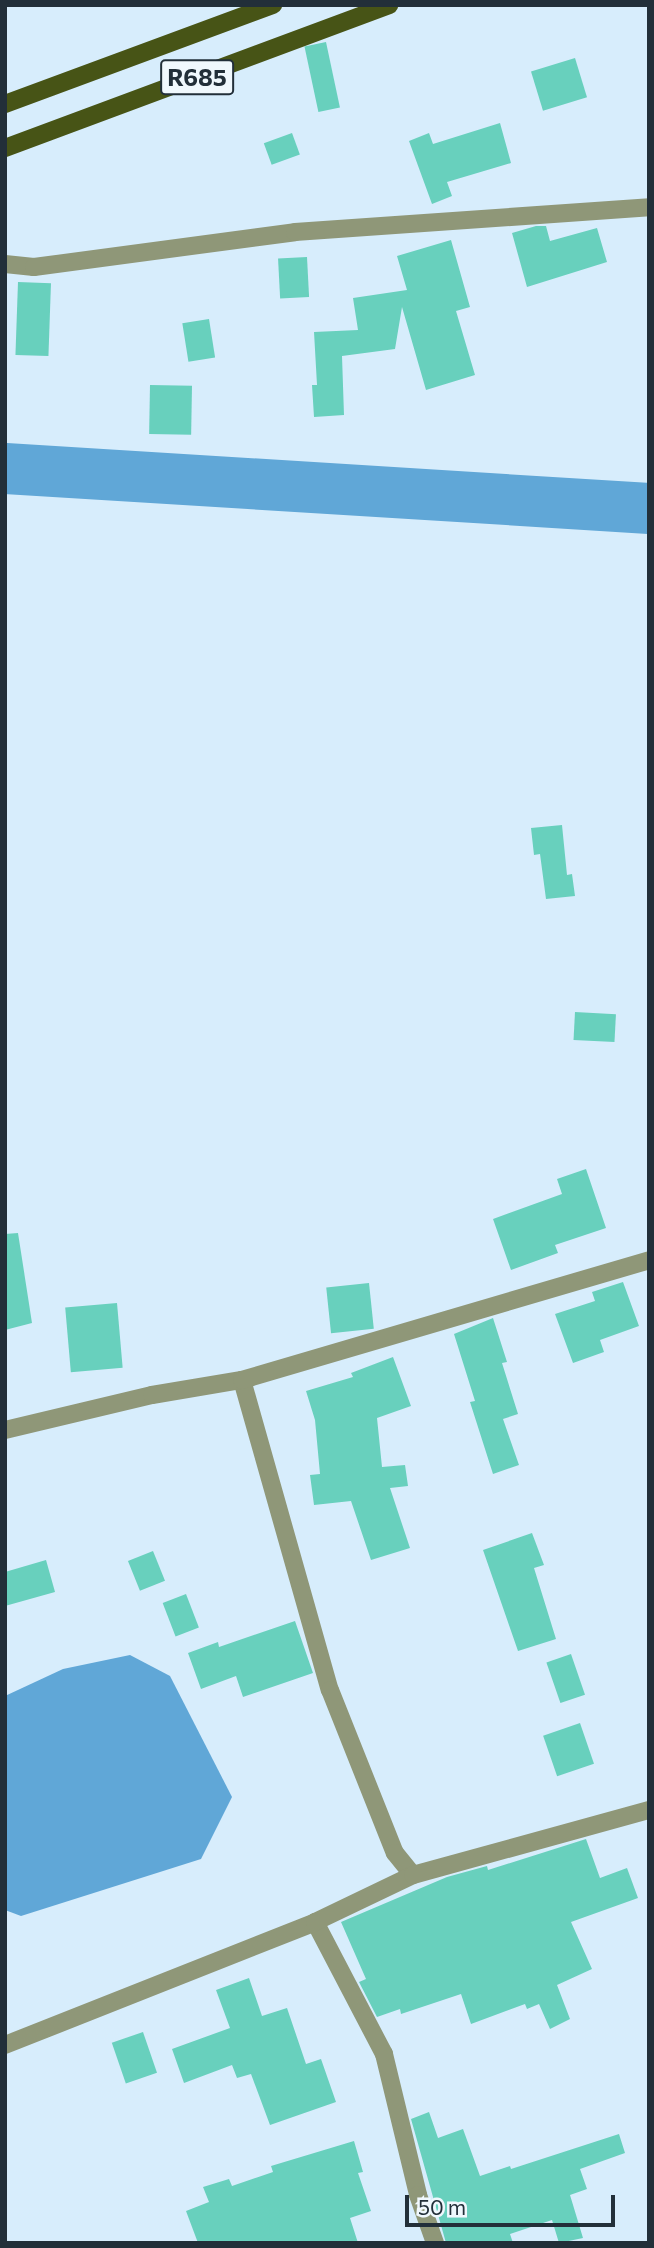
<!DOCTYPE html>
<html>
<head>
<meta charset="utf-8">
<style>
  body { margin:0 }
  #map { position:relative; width:654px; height:2248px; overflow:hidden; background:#d7edfc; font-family:Commissioner,sans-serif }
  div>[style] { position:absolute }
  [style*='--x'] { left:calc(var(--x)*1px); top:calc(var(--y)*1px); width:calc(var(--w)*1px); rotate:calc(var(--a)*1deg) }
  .water>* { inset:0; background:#60a7d7 }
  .river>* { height:51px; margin:-25.5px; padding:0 25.5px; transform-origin:25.5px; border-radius:25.5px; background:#60a7d7 }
  .building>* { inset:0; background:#68d0bd; transform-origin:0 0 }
  .minor>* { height:18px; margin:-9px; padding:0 9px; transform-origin:9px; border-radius:9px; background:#8f9778 }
  .primary>* { height:18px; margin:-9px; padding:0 9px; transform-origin:9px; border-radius:9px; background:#475416 }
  span { translate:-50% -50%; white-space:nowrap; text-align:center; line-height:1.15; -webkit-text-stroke:5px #f0f8fd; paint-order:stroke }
  .shield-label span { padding:2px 5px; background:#f0f8fd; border:2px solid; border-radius:5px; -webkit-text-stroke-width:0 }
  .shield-label { font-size:24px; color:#222f39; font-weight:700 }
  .frame { position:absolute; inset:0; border:7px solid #222f39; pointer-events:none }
  .scale { position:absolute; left:405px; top:2195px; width:210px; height:32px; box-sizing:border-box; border:4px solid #222f39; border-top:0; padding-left:9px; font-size:21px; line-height:24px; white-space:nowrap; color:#222f39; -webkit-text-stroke:5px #f0f8fd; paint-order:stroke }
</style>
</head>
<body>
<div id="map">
  <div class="water">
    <i style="clip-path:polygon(130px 1655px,170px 1676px,232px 1797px,201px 1859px,21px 1916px,5px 1910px,5px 1696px,63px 1669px)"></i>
  </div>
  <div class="river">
    <i style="--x:5;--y:468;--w:645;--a:3.55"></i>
  </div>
  <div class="building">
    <i style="left:326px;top:42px;width:67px;height:22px;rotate:78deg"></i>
    <i style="left:575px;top:58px;width:41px;height:46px;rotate:73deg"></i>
    <i style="clip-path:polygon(500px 123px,511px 163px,447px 182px,452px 196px,432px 204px,409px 141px,429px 133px,433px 144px)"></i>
    <i style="left:292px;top:133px;width:23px;height:30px;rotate:70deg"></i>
    <i style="clip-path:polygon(536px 226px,546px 226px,550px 241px,597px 228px,607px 262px,527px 287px,512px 233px)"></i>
    <i style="clip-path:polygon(451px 240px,470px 307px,456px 311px,475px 375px,426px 390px,402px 307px,395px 349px,342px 356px,344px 415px,314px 417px,312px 385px,317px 385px,314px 332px,358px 330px,353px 298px,407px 290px,397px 256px)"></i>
    <i style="left:307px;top:257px;width:40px;height:29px;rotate:87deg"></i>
    <i style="left:18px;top:282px;width:33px;height:73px;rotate:2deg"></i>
    <i style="left:209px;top:319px;width:39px;height:27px;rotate:81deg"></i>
    <i style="left:150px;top:385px;width:42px;height:49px;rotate:1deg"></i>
    <i style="clip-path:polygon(562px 825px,567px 875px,572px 874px,575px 896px,546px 899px,540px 854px,534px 855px,531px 828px)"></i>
    <i style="left:575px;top:1012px;width:41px;height:28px;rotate:3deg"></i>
    <i style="clip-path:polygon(586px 1169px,606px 1228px,555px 1245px,558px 1253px,511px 1270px,493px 1219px,562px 1194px,557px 1179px)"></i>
    <i style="clip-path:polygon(18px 1233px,32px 1323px,5px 1330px,5px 1234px)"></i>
    <i style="clip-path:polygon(623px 1282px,639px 1326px,600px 1340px,604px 1352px,573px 1363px,555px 1314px,595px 1301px,592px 1292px)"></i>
    <i style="left:369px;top:1283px;width:46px;height:43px;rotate:84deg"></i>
    <i style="left:117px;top:1303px;width:65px;height:52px;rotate:85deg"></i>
    <i style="clip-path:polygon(493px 1318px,507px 1362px,502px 1363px,518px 1414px,503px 1419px,519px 1465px,493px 1474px,470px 1402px,475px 1401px,454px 1334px)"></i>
    <i style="clip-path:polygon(393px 1357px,411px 1406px,377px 1418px,382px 1467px,405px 1465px,408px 1486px,390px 1488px,410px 1548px,371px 1560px,351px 1501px,314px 1505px,310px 1475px,320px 1474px,315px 1420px,306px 1391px,353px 1377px,351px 1373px)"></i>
    <i style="clip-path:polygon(532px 1533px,544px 1565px,534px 1568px,556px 1639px,518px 1651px,483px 1550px)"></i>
    <i style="left:153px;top:1551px;width:32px;height:27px;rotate:68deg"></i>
    <i style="clip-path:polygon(46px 1560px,55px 1592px,5px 1606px,5px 1572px)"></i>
    <i style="left:186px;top:1594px;width:36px;height:25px;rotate:69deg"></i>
    <i style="clip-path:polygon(295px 1621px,313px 1673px,243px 1697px,236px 1676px,201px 1689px,188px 1653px,218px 1642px,219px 1647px)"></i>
    <i style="left:571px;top:1654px;width:43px;height:26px;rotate:71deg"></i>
    <i style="left:580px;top:1723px;width:43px;height:39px;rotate:71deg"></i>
    <i style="clip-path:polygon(586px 1839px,600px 1878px,627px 1868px,638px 1898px,571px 1922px,592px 1969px,557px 1985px,570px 2019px,550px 2029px,539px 2004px,527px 2009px,525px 2004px,471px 2024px,461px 1994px,401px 2014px,400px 2009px,377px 2017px,359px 1982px,366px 1979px,341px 1922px,447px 1877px,487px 1866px,488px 1870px)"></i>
    <i style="clip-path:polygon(249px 1978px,262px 2016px,287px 2008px,306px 2064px,321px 2059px,336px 2102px,270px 2125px,251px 2074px,237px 2078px,232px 2065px,184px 2083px,172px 2049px,230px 2028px,216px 1990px)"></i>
    <i style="left:143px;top:2032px;width:43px;height:33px;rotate:71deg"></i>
    <i style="clip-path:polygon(429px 2112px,438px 2138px,463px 2129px,480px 2176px,510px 2166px,511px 2169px,619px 2134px,625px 2153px,580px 2169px,587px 2189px,570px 2195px,583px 2238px,559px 2243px,552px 2220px,510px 2234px,513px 2243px,446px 2243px,411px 2119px)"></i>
    <i style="clip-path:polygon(354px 2141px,363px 2172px,358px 2173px,371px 2211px,350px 2218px,358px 2243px,198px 2243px,186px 2211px,209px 2202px,203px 2187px,229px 2179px,232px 2186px,273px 2172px,271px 2166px)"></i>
  </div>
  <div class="minor">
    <i style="--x:5;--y:264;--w:29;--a:6"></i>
    <i style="--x:34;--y:267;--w:263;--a:-7.6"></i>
    <i style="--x:295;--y:232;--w:355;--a:-4"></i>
    <i style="--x:242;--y:1380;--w:322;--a:74.2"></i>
    <i style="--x:330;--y:1690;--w:175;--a:68.3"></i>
    <i style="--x:395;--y:1853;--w:28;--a:51"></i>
    <i style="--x:5;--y:1430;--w:151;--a:-13.4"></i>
    <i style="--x:152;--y:1395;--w:91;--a:-9.5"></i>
    <i style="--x:242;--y:1380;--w:424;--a:-16.4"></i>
    <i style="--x:315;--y:1922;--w:149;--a:62.4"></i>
    <i style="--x:384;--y:2054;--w:145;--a:76.4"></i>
    <i style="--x:418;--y:2195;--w:51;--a:70.5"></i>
    <i style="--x:5;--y:2045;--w:334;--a:-21.6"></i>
    <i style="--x:315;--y:1922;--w:109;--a:-25.6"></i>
    <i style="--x:413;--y:1875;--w:245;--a:-15.4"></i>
  </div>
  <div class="primary">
    <i style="--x:5;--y:104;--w:286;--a:-20.3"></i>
    <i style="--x:5;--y:148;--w:410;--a:-20.4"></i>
  </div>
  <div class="shield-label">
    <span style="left:197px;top:77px">R685</span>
  </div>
  <div class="frame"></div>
  <div class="scale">50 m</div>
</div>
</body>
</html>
